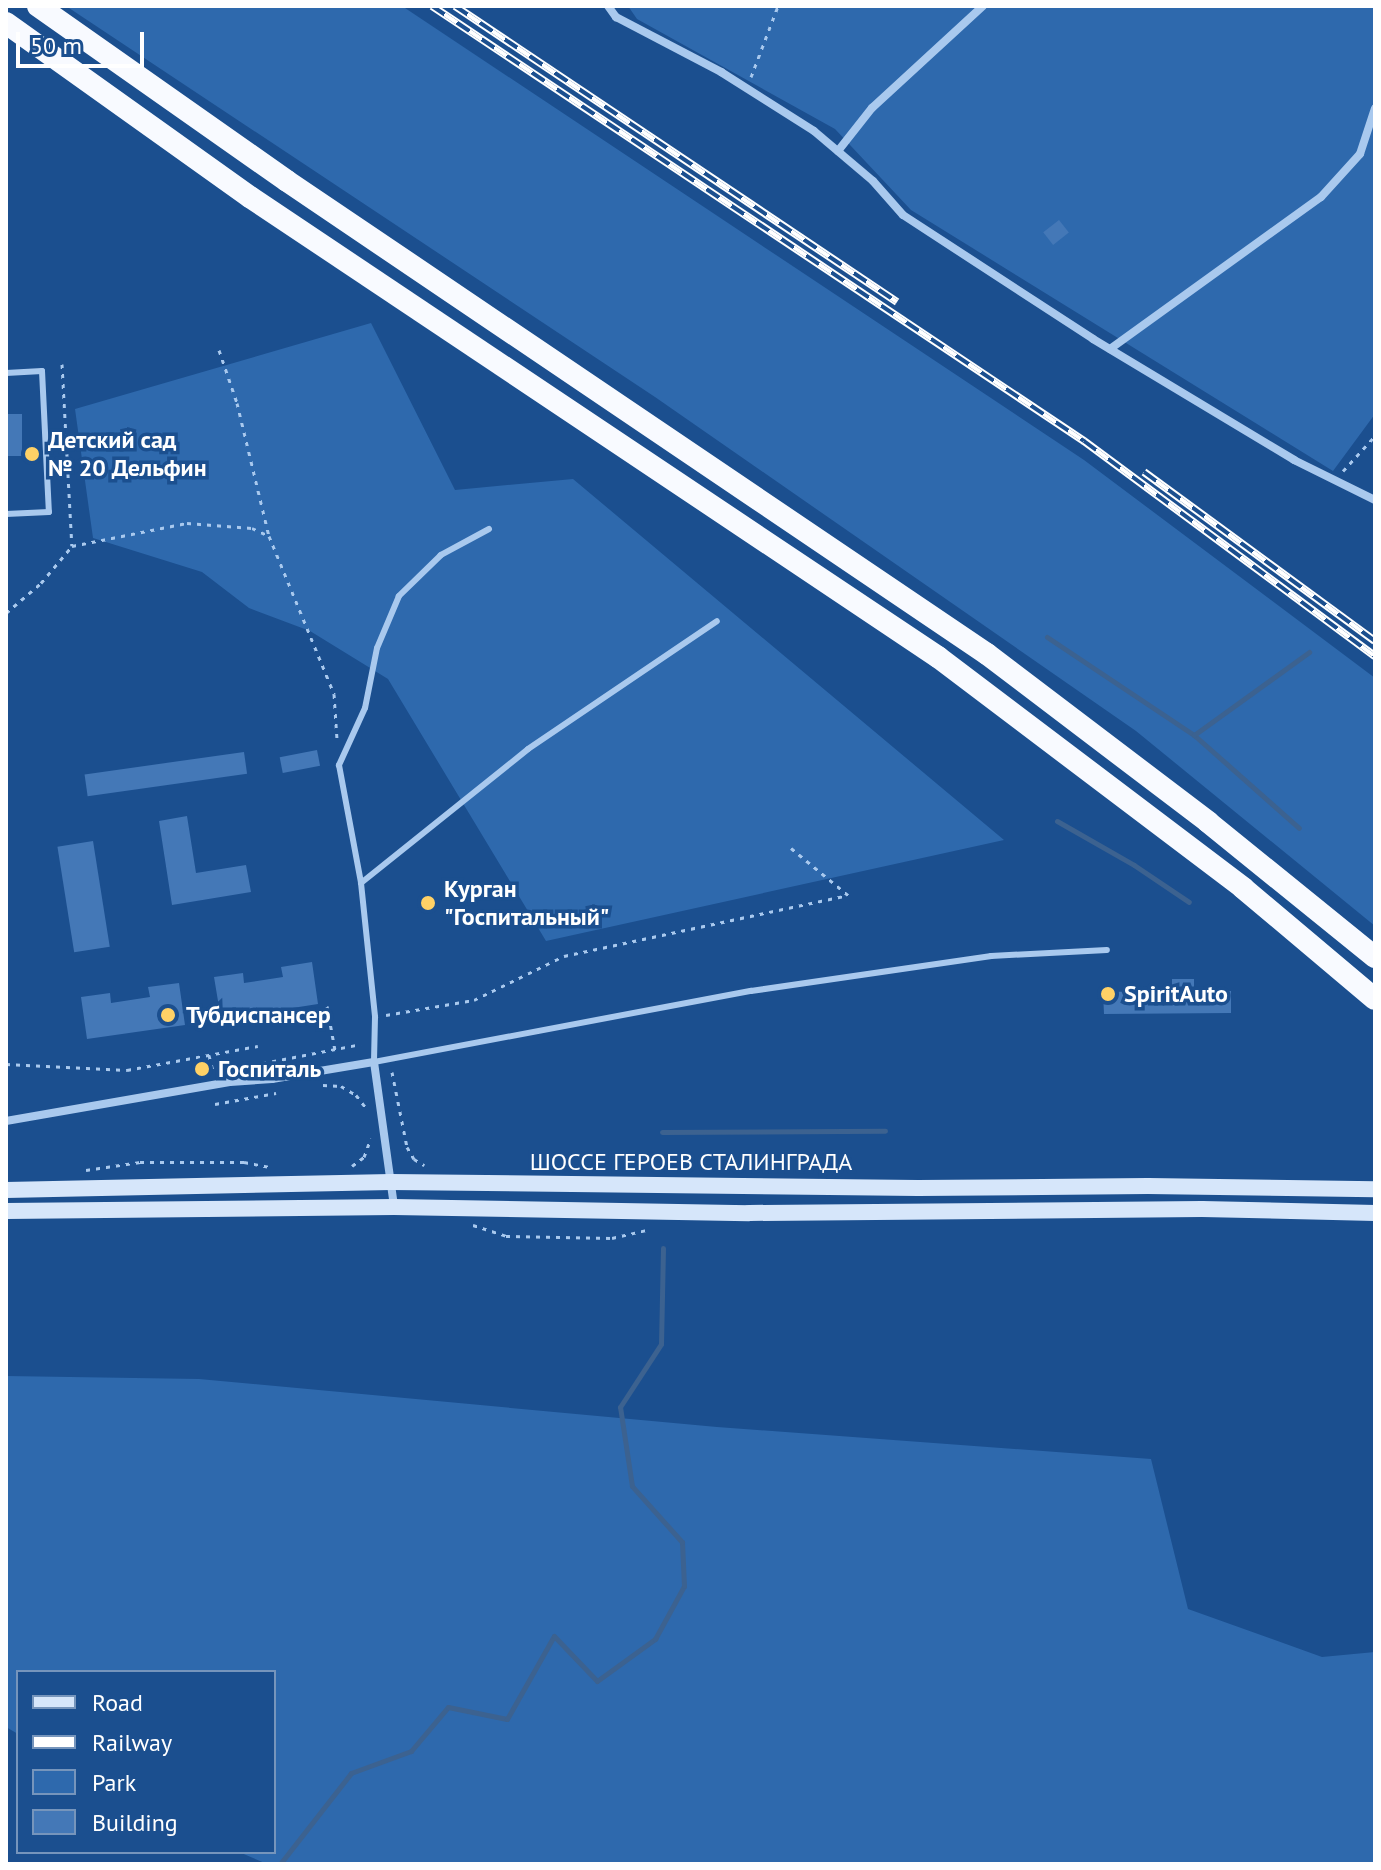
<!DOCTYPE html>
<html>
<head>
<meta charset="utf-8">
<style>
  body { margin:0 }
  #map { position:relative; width:1381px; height:1870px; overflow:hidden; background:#1b4f8f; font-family:"PT Sans",sans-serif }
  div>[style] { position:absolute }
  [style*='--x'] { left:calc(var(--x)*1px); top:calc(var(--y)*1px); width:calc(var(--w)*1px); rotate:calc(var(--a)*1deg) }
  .green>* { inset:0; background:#2e69ad }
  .stream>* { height:5px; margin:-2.5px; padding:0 2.5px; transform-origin:2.5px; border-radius:2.5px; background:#3c6290 }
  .building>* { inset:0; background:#4478b7; transform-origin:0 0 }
  .path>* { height:3px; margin-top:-1.5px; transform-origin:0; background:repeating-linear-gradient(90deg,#a9c9ee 0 4px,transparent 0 10px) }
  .service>* { height:6px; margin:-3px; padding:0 3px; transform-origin:3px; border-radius:3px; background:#a9c9ee }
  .minor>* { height:8px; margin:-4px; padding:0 4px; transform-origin:4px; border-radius:4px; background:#a9c9ee }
  .secondary>* { height:16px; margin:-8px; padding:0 8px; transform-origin:8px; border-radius:8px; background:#d6e6fa }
  .trunk>* { height:22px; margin:-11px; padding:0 11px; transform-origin:11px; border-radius:11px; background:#f8faff }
  .rail>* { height:8px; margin-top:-4px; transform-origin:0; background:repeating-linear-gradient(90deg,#1b4f8f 0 15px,#fff 0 30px); box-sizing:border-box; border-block:2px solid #fff }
  .dots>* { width:22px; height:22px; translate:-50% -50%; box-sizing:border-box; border:4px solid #1b4f8f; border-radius:50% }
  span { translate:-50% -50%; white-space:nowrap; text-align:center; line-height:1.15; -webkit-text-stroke:7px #1b4f8f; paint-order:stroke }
  .poi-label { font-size:24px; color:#fff; font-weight:700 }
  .left { translate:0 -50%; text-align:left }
  .street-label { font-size:24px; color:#fff }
  .frame { position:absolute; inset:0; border:8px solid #fff; pointer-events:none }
  .legend { position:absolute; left:16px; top:1670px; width:260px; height:184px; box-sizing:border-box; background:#1b4f8f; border:2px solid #7695bc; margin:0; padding:10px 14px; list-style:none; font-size:24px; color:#fff }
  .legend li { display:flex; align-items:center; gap:16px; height:40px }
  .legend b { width:40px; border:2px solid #7695bc }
  .scale { position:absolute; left:16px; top:32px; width:128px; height:36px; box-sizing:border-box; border:4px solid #fff; border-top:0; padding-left:10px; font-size:24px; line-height:28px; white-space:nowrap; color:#fff; -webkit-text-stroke:6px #1b4f8f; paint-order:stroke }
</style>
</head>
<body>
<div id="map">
  <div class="green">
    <i style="clip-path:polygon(66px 6px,402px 6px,1084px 460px,1375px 678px,1375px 926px,1136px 731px,655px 397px)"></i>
    <i style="clip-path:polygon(628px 6px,1375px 6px,1375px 414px,1333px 471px,911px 210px,835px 129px,637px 19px)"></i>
    <i style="clip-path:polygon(371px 323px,455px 490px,573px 479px,1004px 840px,546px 941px,388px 679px,310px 631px,249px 608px,202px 572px,93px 538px,75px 409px)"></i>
    <i style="clip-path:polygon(6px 1376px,199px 1379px,717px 1427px,1151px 1459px,1188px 1609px,1322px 1657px,1375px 1652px,1375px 1864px,267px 1864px,239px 1852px,274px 1852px,274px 1672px,18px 1672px,18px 1734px,6px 1727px)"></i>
  </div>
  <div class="stream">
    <i style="--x:1047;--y:637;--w:177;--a:33.7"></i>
    <i style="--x:1194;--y:735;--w:140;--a:41.5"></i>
    <i style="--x:1194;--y:735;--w:142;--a:-35.8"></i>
    <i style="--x:1057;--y:821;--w:89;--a:29.7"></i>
    <i style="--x:1134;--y:865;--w:66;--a:33.9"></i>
    <i style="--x:662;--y:1132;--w:223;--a:-0.3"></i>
    <i style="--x:280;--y:1864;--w:115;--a:-52"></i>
    <i style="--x:351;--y:1773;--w:64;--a:-20.1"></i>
    <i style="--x:411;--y:1751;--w:57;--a:-49.9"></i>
    <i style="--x:448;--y:1707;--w:60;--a:11.5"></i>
    <i style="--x:507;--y:1719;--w:95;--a:-60.5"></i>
    <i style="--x:554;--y:1636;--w:62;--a:46.3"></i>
    <i style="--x:597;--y:1681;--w:72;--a:-35.9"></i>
    <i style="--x:655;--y:1639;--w:60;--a:-61.3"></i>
    <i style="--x:684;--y:1586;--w:44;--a:-92.6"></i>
    <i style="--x:682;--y:1542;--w:75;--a:-131.8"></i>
    <i style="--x:632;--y:1486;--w:80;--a:-98.6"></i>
    <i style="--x:620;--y:1407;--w:75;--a:-56.9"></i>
    <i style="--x:661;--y:1344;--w:96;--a:-88.8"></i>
  </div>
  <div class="building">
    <i style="left:1059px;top:220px;width:16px;height:20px;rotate:52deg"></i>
    <i style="left:6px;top:414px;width:16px;height:42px"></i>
    <i style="left:317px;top:750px;width:16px;height:38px;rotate:79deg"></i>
    <i style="left:244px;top:752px;width:22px;height:161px;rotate:82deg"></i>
    <i style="clip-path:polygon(187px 816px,196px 873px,246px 865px,251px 892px,172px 905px,159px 821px)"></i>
    <i style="left:93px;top:841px;width:107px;height:36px;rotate:81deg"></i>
    <i style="clip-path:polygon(312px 962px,318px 1004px,221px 1019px,214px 977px,243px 973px,244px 983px,283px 977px,281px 967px)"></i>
    <i style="clip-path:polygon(1172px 979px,1194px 979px,1194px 992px,1231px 991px,1231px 1013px,1104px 1014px,1103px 992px,1172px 991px)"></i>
    <i style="clip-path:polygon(179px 983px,185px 1025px,87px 1039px,81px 997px,110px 993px,111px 1003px,150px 997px,148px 987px)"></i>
  </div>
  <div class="path">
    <i style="--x:751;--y:77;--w:76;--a:-69.2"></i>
    <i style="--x:219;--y:350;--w:56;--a:71.2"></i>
    <i style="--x:237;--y:403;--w:137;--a:76.5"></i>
    <i style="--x:269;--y:536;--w:171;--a:67.6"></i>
    <i style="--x:334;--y:694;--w:45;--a:86.2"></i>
    <i style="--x:62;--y:364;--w:182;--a:86.9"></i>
    <i style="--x:1343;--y:471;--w:47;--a:-47.6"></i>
    <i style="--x:6;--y:613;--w:46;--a:-40.6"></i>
    <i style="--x:41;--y:583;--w:48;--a:-50"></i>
    <i style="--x:72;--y:546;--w:117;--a:-11.3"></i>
    <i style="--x:187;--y:523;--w:65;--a:4.4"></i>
    <i style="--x:252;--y:528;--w:19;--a:25"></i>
    <i style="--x:791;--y:848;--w:74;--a:39.5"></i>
    <i style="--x:327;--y:1006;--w:45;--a:79.7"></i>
    <i style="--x:386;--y:1015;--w:89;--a:-9.7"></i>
    <i style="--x:474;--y:1000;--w:100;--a:-26.1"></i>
    <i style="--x:564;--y:956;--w:290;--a:-12.1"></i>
    <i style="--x:209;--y:1055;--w:16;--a:76"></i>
    <i style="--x:6;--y:1064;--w:121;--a:2.8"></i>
    <i style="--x:127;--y:1070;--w:133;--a:-10.4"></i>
    <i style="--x:243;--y:1067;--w:120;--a:-11"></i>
    <i style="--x:392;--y:1072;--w:76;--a:78.7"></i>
    <i style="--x:407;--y:1147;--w:14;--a:60"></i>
    <i style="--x:414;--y:1159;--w:12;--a:31"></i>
    <i style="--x:323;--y:1085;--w:18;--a:3"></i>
    <i style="--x:341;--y:1086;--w:17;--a:31"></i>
    <i style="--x:356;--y:1095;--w:16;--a:52"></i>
    <i style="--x:215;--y:1104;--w:62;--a:-10.2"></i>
    <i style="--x:352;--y:1166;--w:15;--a:-37"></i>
    <i style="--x:364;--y:1157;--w:20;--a:-70"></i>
    <i style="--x:86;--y:1170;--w:55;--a:-8.4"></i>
    <i style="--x:140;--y:1162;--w:104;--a:0"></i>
    <i style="--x:244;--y:1162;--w:25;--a:11"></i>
    <i style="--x:473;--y:1225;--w:35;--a:18"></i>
    <i style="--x:506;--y:1236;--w:106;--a:1.1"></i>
    <i style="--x:612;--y:1238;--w:36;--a:-13"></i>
  </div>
  <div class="service">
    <i style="--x:6;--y:373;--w:36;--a:-3"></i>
    <i style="--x:42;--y:371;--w:141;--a:87.2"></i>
    <i style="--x:49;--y:512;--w:43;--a:177.3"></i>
    <i style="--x:489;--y:529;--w:55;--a:151.6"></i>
    <i style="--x:441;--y:555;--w:59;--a:135.7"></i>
    <i style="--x:399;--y:596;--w:56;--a:112.9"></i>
    <i style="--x:377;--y:648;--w:61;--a:101.3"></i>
    <i style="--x:365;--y:708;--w:63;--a:114.5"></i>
    <i style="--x:339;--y:765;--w:120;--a:79.4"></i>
    <i style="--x:361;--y:883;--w:135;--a:84"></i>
    <i style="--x:375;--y:1017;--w:45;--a:91.3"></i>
    <i style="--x:374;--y:1062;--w:384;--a:-10.7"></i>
    <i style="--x:751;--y:991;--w:243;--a:-8.3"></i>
    <i style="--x:991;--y:956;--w:116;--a:-3"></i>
    <i style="--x:361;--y:883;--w:214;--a:-38.7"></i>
    <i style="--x:528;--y:749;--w:228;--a:-34.1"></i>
  </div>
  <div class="minor">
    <i style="--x:608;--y:6;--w:14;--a:54"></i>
    <i style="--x:616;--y:17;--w:119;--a:27.6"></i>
    <i style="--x:721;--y:72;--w:110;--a:32.4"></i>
    <i style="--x:814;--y:131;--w:77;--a:40.3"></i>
    <i style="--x:873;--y:181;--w:45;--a:48.6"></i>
    <i style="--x:903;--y:215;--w:227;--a:33.1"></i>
    <i style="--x:1093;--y:339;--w:235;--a:31"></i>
    <i style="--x:1294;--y:460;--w:90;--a:26.3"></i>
    <i style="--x:838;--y:151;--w:55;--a:-51.7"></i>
    <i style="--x:872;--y:108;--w:151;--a:-42.6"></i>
    <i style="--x:1110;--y:349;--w:260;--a:-35.8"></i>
    <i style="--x:1321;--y:197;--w:58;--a:-47.8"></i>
    <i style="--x:1360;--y:154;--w:48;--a:-71.9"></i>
    <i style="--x:6;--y:1121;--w:227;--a:-9.9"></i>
    <i style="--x:230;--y:1082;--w:42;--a:-4.1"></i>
    <i style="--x:272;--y:1079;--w:103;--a:-9.5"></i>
    <i style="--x:374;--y:1062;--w:145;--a:82.1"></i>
  </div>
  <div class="secondary">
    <i style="--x:6;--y:1190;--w:385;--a:-1.2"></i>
    <i style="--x:391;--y:1182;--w:527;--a:0.65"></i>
    <i style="--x:918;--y:1188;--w:230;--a:-0.5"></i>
    <i style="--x:1148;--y:1186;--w:227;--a:0.8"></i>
    <i style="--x:6;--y:1211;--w:388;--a:-0.6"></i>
    <i style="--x:394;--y:1207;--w:355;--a:1"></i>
    <i style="--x:749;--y:1213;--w:453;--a:-0.5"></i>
    <i style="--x:1202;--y:1209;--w:173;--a:1.3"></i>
  </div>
  <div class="trunk">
    <i style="--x:38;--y:6;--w:304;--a:35.1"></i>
    <i style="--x:287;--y:181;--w:845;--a:34.05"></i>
    <i style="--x:987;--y:654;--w:278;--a:37.2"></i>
    <i style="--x:1208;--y:822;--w:215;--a:39"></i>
    <i style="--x:6;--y:23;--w:300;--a:35.5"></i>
    <i style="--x:250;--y:197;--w:828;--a:33.77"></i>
    <i style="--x:938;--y:657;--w:383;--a:37.1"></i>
    <i style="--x:1243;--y:888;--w:172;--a:40.1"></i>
  </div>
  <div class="rail">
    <i style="--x:432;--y:6;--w:784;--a:33.71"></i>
    <i style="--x:1084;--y:441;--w:362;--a:36.5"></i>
    <i style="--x:455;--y:6;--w:532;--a:33.81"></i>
    <i style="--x:1144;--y:472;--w:286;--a:36.2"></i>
  </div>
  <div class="dots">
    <i style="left:32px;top:454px;background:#ffd166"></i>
    <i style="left:428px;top:903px;background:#ffd166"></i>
    <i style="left:1108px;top:994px;background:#ffd166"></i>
    <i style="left:168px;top:1015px;background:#ffd166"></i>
    <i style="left:202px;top:1069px;background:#ffd166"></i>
  </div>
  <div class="poi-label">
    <span class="left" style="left:48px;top:454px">Детский сад<br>№ 20 Дельфин</span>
    <span class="left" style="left:444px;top:903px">Курган<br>"Госпитальный"</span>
    <span class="left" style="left:1124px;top:994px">SpiritAuto</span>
    <span class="left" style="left:186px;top:1015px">Тубдиспансер</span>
    <span class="left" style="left:218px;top:1069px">Госпиталь</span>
  </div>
  <div class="street-label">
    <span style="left:691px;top:1162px">ШОССЕ ГЕРОЕВ СТАЛИНГРАДА</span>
  </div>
  <div class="frame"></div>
  <ul class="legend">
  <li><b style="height:10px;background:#d6e6fa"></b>Road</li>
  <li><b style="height:10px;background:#fff"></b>Railway</li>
  <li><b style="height:22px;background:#2e69ad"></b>Park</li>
  <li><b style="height:22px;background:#4478b7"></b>Building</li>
  </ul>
  <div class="scale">50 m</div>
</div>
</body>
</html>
